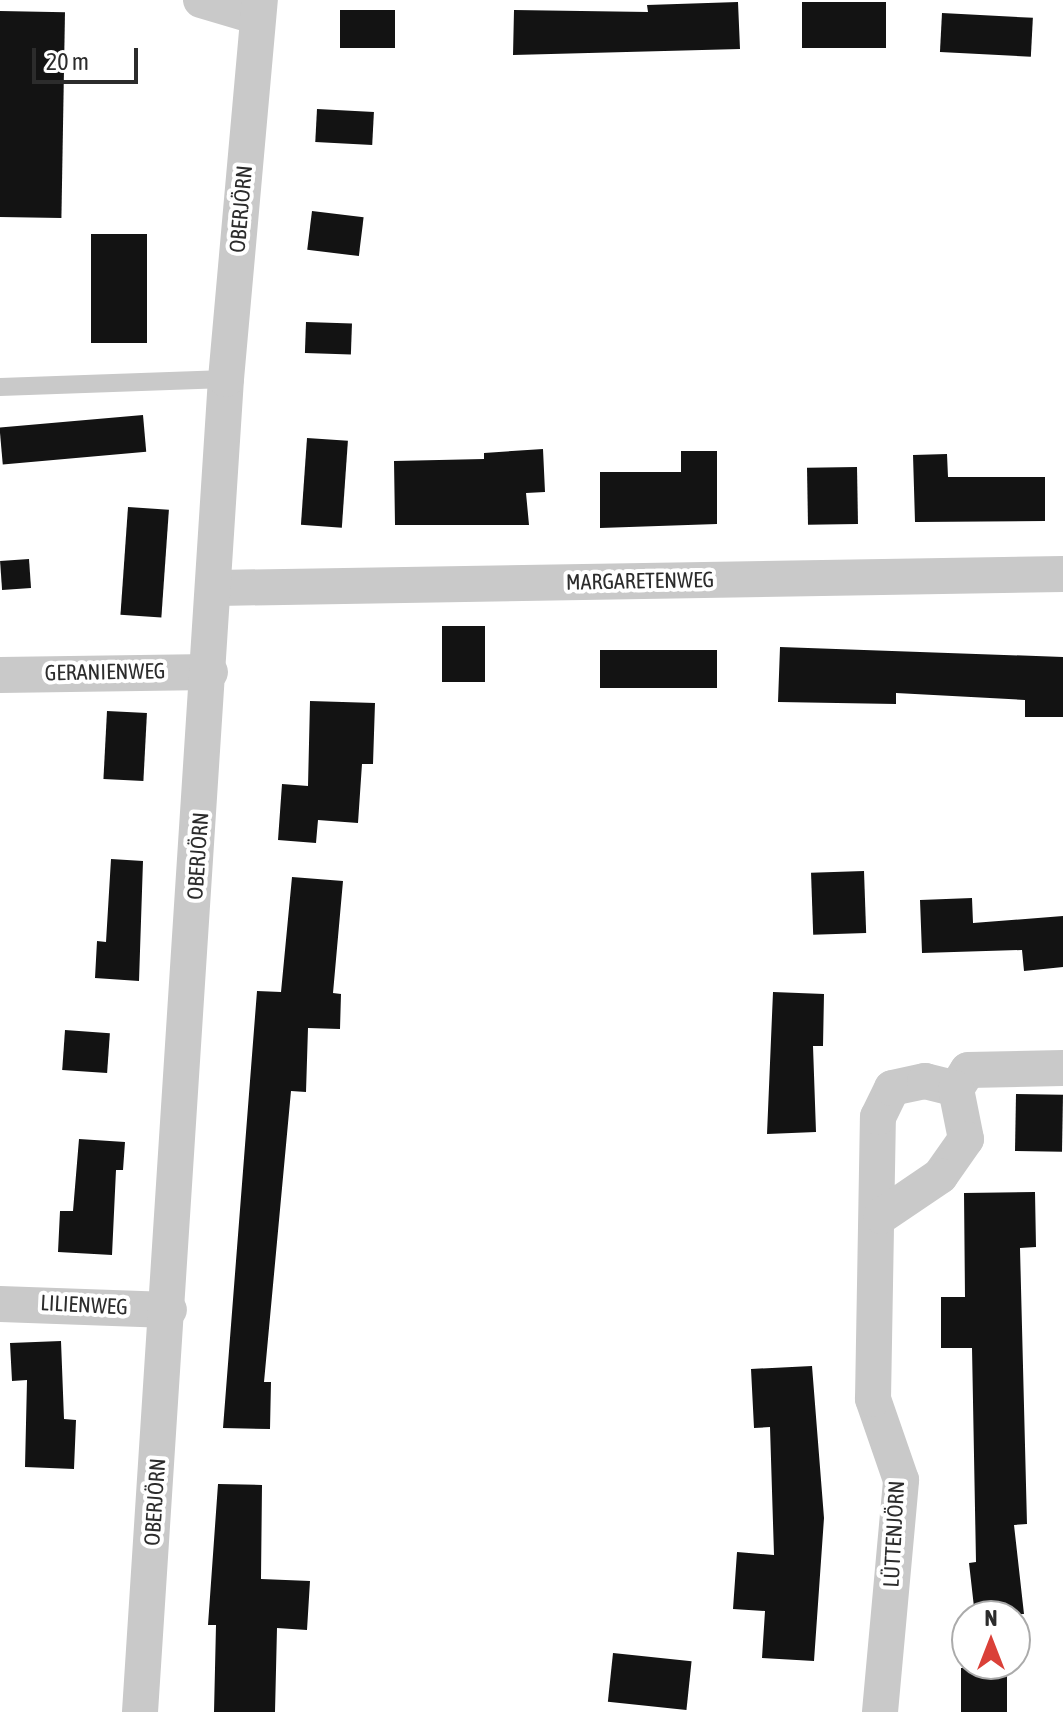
<!DOCTYPE html>
<html>
<head>
<meta charset="utf-8">
<style>
  body { margin:0 }
  #map { position:relative; width:1063px; height:1712px; overflow:hidden; background:#fff; font-family:"Asap Condensed",sans-serif }
  div>[style] { position:absolute }
  [style*='--x'] { left:calc(var(--x)*1px); top:calc(var(--y)*1px); width:calc(var(--w)*1px); rotate:calc(var(--a)*1deg) }
  .building>* { inset:0; background:#131313; transform-origin:0 0 }
  .lane>* { height:18px; margin:-9px; padding:0 9px; transform-origin:9px; border-radius:9px; background:#c9c9c9 }
  .street>* { height:36px; margin:-18px; padding:0 18px; transform-origin:18px; border-radius:18px; background:#c9c9c9 }
  span { translate:-50% -50%; white-space:nowrap; text-align:center; line-height:1.15; -webkit-text-stroke:8px #fff; paint-order:stroke }
  .street-label { font-size:22px; color:#2c2c2c }
  .north { position:absolute; left:951px; top:1600px; width:80px; height:80px; box-sizing:border-box; background:#fff; border:2px solid #ababab; border-radius:50%; rotate:0deg; font-size:22px; font-weight:700; line-height:32px; text-align:center; color:#2c2c2c }
  .north::after { content:''; display:block; margin:auto; width:28px; height:36px; background:#da4038; clip-path:polygon(50% 0,100% 100%,50% 72%,0 100%) }
  .scale { position:absolute; left:32px; top:48px; width:106px; height:36px; box-sizing:border-box; border:4px solid #2c2c2c; border-top:0; padding-left:10px; font-size:24px; line-height:28px; white-space:nowrap; color:#2c2c2c; -webkit-text-stroke:6px #fff; paint-order:stroke }
</style>
</head>
<body>
<div id="map">
  <div class="building">
    <i style="clip-path:polygon(738px 2px,740px 49px,513px 55px,514px 10px,648px 12px,647px 5px)"></i>
    <i style="left:802px;top:2px;width:84px;height:46px"></i>
    <i style="left:340px;top:10px;width:55px;height:38px"></i>
    <i style="left:0;top:11px;width:65px;height:206px;rotate:1deg"></i>
    <i style="left:942px;top:13px;width:91px;height:39px;rotate:3deg"></i>
    <i style="left:317px;top:109px;width:57px;height:33px;rotate:3deg"></i>
    <i style="left:312px;top:211px;width:52px;height:39px;rotate:7deg"></i>
    <i style="left:91px;top:234px;width:56px;height:109px"></i>
    <i style="left:306px;top:322px;width:46px;height:31px;rotate:2deg"></i>
    <i style="left:143px;top:415px;width:37px;height:144px;rotate:85deg"></i>
    <i style="left:307px;top:438px;width:41px;height:87px;rotate:4deg"></i>
    <i style="clip-path:polygon(543px 449px,545px 492px,526px 493px,529px 525px,395px 525px,394px 461px,484px 459px,484px 453px)"></i>
    <i style="clip-path:polygon(681px 451px,717px 451px,717px 524px,600px 528px,600px 472px,681px 472px)"></i>
    <i style="clip-path:polygon(947px 454px,948px 477px,1045px 477px,1045px 521px,915px 522px,913px 455px)"></i>
    <i style="left:857px;top:467px;width:57px;height:50px;rotate:89deg"></i>
    <i style="left:128px;top:507px;width:41px;height:108px;rotate:4deg"></i>
    <i style="left:29px;top:559px;width:29px;height:29px;rotate:86deg"></i>
    <i style="left:442px;top:626px;width:43px;height:56px"></i>
    <i style="clip-path:polygon(780px 647px,1063px 657px,1063px 717px,1025px 717px,1025px 700px,896px 693px,896px 704px,778px 702px)"></i>
    <i style="left:717px;top:650px;width:38px;height:117px;rotate:90deg"></i>
    <i style="clip-path:polygon(310px 701px,375px 703px,373px 764px,362px 764px,358px 823px,318px 820px,316px 843px,278px 840px,282px 784px,308px 786px)"></i>
    <i style="left:107px;top:711px;width:40px;height:68px;rotate:3deg"></i>
    <i style="clip-path:polygon(111px 859px,143px 861px,139px 981px,95px 978px,97px 941px,106px 942px)"></i>
    <i style="left:864px;top:871px;width:62px;height:53px;rotate:88deg"></i>
    <i style="clip-path:polygon(292px 877px,343px 881px,333px 993px,341px 994px,340px 1029px,308px 1028px,306px 1092px,291px 1091px,264px 1382px,271px 1382px,270px 1429px,223px 1428px,257px 991px,281px 992px)"></i>
    <i style="clip-path:polygon(972px 898px,973px 923px,1063px 916px,1063px 967px,1024px 971px,1022px 950px,922px 953px,920px 900px)"></i>
    <i style="clip-path:polygon(773px 992px,824px 994px,823px 1046px,813px 1046px,816px 1132px,767px 1134px)"></i>
    <i style="left:65px;top:1030px;width:45px;height:40px;rotate:4deg"></i>
    <i style="left:1016px;top:1094px;width:47px;height:57px;rotate:1deg"></i>
    <i style="clip-path:polygon(79px 1139px,125px 1142px,123px 1170px,116px 1170px,112px 1255px,58px 1252px,60px 1211px,73px 1211px)"></i>
    <i style="clip-path:polygon(1035px 1192px,1036px 1247px,1020px 1248px,1027px 1524px,1014px 1525px,1024px 1614px,975px 1616px,969px 1563px,976px 1562px,972px 1348px,941px 1348px,941px 1297px,965px 1297px,964px 1193px)"></i>
    <i style="clip-path:polygon(61px 1341px,64px 1419px,76px 1420px,74px 1469px,25px 1467px,27px 1380px,12px 1381px,10px 1343px)"></i>
    <i style="clip-path:polygon(812px 1366px,824px 1518px,814px 1661px,762px 1658px,765px 1611px,733px 1609px,737px 1552px,774px 1555px,770px 1427px,754px 1428px,751px 1369px)"></i>
    <i style="clip-path:polygon(218px 1484px,262px 1485px,261px 1579px,310px 1581px,307px 1630px,277px 1628px,275px 1712px,214px 1712px,216px 1625px,208px 1625px)"></i>
    <i style="left:613px;top:1653px;width:79px;height:49px;rotate:6deg"></i>
    <i style="left:961px;top:1668px;width:46px;height:44px"></i>
  </div>
  <div class="lane">
    <i style="--x:0;--y:387;--w:226;--a:-2"></i>
  </div>
  <div class="street">
    <i style="--x:201;--y:0;--w:59;--a:16.6"></i>
    <i style="--x:218;--y:588;--w:845;--a:-0.95"></i>
    <i style="--x:0;--y:675;--w:210;--a:-0.8"></i>
    <i style="--x:956;--y:1089;--w:22;--a:-58"></i>
    <i style="--x:968;--y:1070;--w:95;--a:-1.2"></i>
    <i style="--x:0;--y:1304;--w:169;--a:2"></i>
    <i style="--x:140;--y:1712;--w:1336;--a:-86.31"></i>
    <i style="--x:226;--y:379;--w:381;--a:-84.9"></i>
    <i style="--x:880;--y:1712;--w:233;--a:-84.8"></i>
    <i style="--x:901;--y:1480;--w:86;--a:-109.1"></i>
    <i style="--x:873;--y:1399;--w:282;--a:-89"></i>
    <i style="--x:878;--y:1117;--w:32;--a:-64"></i>
    <i style="--x:892;--y:1088;--w:34;--a:-12"></i>
    <i style="--x:925;--y:1081;--w:32;--a:14"></i>
    <i style="--x:956;--y:1089;--w:51;--a:78.7"></i>
    <i style="--x:966;--y:1139;--w:45;--a:125.1"></i>
    <i style="--x:940;--y:1176;--w:71;--a:145.9"></i>
  </div>
  <div class="street-label">
    <span style="left:241px;top:209px;rotate:-85deg">OBERJÖRN</span>
    <span style="left:640px;top:581px;rotate:-1deg">MARGARETENWEG</span>
    <span style="left:105px;top:672px;rotate:-1deg">GERANIENWEG</span>
    <span style="left:198px;top:856px;rotate:-86deg">OBERJÖRN</span>
    <span style="left:84px;top:1305px;rotate:3deg">LILIENWEG</span>
    <span style="left:155px;top:1502px;rotate:-86deg">OBERJÖRN</span>
    <span style="left:894px;top:1534px;rotate:-87deg">LÜTTENJÖRN</span>
  </div>
  <div class="north">N</div>
  <div class="scale">20 m</div>
</div>
</body>
</html>
